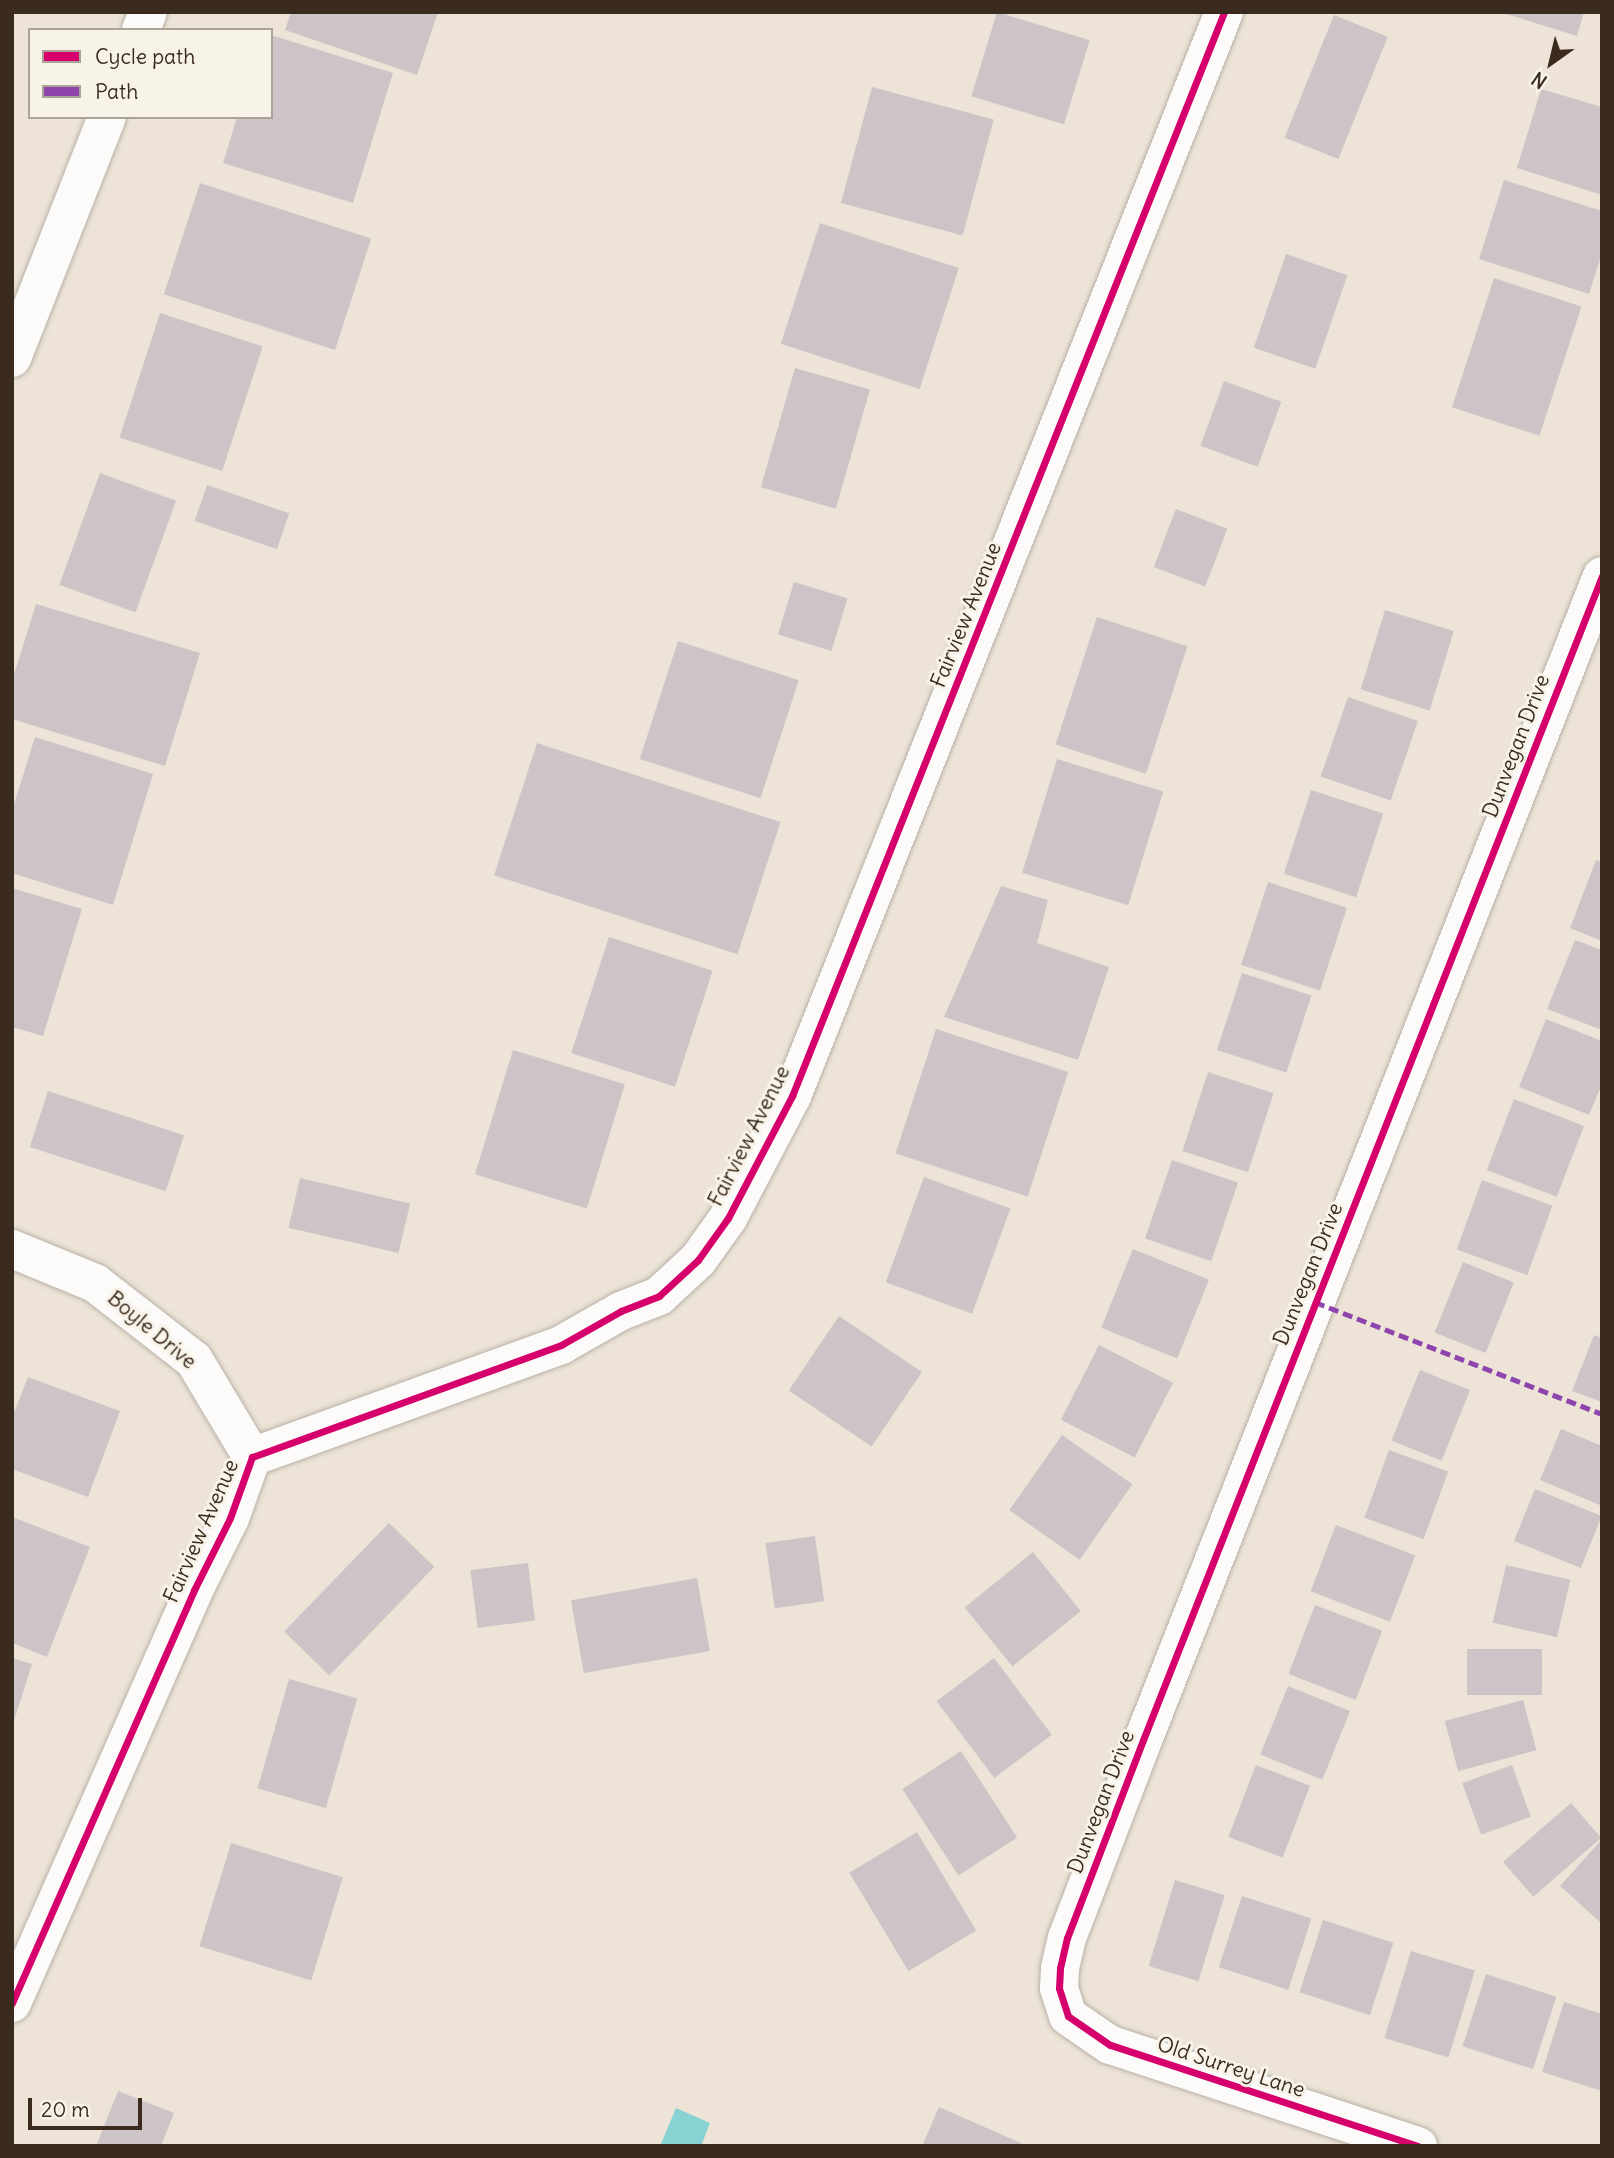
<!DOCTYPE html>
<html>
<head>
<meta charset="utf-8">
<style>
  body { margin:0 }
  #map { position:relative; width:1614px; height:2158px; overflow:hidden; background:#ede4d7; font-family:Delius,sans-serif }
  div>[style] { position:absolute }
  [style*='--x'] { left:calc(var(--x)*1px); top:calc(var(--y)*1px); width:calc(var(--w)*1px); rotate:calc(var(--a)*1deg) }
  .water>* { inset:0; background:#88d2d3 }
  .building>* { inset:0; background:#cdc4c7; transform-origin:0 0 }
  .roads { filter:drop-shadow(0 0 2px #b8b1a8) drop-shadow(0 0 2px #b8b1a8) }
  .street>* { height:38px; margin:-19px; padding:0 19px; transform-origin:19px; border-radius:19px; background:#fcfbf9 }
  .quiet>* { height:5px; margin-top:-2.5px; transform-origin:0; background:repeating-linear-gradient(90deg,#8e44ad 0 10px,transparent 0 15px) }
  .cycleway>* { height:7px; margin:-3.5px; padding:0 3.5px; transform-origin:3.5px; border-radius:3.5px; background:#d6006c }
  span { translate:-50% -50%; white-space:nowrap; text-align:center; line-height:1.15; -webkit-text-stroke:6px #f7f3e8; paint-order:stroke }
  .street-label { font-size:21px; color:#3b2a1e }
  .frame { position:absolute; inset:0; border:14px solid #3b2a1e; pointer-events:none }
  .legend { position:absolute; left:28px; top:28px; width:245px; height:91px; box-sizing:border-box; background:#f7f3e8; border:2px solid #aca397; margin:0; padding:9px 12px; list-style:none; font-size:21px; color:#3b2a1e }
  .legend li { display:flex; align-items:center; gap:14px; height:35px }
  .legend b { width:35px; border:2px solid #aca397 }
  .north { position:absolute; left:1516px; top:28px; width:70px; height:70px; -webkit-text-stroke:5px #f7f3e8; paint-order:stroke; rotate:214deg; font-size:19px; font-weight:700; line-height:28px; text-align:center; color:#3b2a1e }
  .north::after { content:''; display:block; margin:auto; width:24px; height:32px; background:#3b2a1e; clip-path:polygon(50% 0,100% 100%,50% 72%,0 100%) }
  .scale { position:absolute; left:28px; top:2098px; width:114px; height:32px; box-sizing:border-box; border:4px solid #3b2a1e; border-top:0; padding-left:9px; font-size:21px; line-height:24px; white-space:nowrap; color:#3b2a1e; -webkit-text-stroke:5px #f7f3e8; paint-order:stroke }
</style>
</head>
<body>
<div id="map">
  <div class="water">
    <i style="clip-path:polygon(676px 2108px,710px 2123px,701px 2146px,660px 2146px)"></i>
  </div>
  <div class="building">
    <i style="clip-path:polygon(291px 12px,438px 12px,417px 75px,285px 30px)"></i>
    <i style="left:997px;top:12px;width:97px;height:88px;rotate:17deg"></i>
    <i style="clip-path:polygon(1500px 12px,1584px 12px,1577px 36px)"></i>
    <i style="left:1334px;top:15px;width:58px;height:132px;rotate:22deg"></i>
    <i style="clip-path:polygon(271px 35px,393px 73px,353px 203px,223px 163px,237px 117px,271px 117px)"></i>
    <i style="left:872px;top:87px;width:126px;height:120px;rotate:15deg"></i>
    <i style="clip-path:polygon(1541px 89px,1602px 107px,1602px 195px,1517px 168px)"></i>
    <i style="clip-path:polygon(1504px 180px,1602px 211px,1602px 253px,1589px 294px,1479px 259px)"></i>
    <i style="left:200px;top:183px;width:180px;height:117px;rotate:18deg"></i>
    <i style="left:820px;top:223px;width:146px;height:127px;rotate:18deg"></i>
    <i style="left:1286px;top:254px;width:65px;height:99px;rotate:19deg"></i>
    <i style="left:1494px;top:278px;width:92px;height:136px;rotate:18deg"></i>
    <i style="left:160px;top:313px;width:108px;height:131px;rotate:18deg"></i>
    <i style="left:795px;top:368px;width:78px;height:124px;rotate:16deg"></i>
    <i style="left:1224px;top:381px;width:61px;height:69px;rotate:20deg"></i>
    <i style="left:100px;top:473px;width:81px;height:119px;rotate:20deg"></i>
    <i style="left:207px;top:485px;width:87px;height:38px;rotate:19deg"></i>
    <i style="left:1176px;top:509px;width:55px;height:62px;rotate:21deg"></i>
    <i style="left:794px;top:582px;width:56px;height:55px;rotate:17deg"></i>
    <i style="clip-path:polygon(36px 604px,200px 653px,165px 766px,12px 719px,12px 681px)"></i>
    <i style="left:1385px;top:610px;width:72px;height:83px;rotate:17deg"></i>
    <i style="left:1097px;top:617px;width:95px;height:134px;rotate:18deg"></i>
    <i style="left:678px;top:641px;width:127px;height:124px;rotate:18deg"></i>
    <i style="left:1348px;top:697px;width:74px;height:84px;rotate:19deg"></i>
    <i style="clip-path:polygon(35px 737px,153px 774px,113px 905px,12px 873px,12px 811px)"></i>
    <i style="left:537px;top:743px;width:256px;height:139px;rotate:18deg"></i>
    <i style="left:1057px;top:759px;width:111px;height:119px;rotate:17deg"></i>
    <i style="left:1311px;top:790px;width:76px;height:88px;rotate:18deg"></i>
    <i style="clip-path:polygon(1596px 860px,1602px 862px,1602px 941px,1570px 928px)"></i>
    <i style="left:1268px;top:882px;width:83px;height:87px;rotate:18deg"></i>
    <i style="clip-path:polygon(1001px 886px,1048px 900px,1037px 943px,1109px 967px,1078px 1060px,944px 1017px)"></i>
    <i style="clip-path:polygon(12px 888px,82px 909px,43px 1036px,12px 1027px)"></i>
    <i style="left:609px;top:937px;width:109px;height:122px;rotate:18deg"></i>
    <i style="clip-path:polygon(1575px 940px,1602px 950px,1602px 1030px,1547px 1009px)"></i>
    <i style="left:1242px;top:973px;width:73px;height:81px;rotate:18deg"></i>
    <i style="clip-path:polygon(1546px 1019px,1602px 1041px,1602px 1084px,1589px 1115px,1519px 1087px)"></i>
    <i style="left:936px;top:1029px;width:139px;height:131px;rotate:18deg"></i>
    <i style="left:513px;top:1050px;width:117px;height:130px;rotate:17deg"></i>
    <i style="left:1208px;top:1072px;width:69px;height:83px;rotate:18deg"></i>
    <i style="left:48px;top:1091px;width:143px;height:59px;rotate:18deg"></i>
    <i style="left:1514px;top:1099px;width:75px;height:76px;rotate:21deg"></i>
    <i style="left:1172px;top:1160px;width:70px;height:83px;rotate:19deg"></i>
    <i style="left:924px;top:1177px;width:92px;height:112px;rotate:20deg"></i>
    <i style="left:300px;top:1178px;width:113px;height:51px;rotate:13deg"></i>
    <i style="left:1482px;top:1180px;width:75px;height:74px;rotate:20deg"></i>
    <i style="left:1133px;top:1249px;width:82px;height:85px;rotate:22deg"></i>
    <i style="left:1463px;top:1262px;width:55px;height:76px;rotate:22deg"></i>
    <i style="left:839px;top:1316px;width:100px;height:90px;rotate:34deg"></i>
    <i style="clip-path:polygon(1594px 1335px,1602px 1338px,1602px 1402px,1572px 1391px)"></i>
    <i style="left:1099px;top:1345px;width:83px;height:84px;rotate:27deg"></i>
    <i style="left:1420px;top:1370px;width:54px;height:76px;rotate:22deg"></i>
    <i style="clip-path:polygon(28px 1377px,120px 1411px,88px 1497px,12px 1469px,12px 1418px)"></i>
    <i style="clip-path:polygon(1561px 1429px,1602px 1446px,1602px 1506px,1540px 1480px)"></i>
    <i style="left:1062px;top:1435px;width:86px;height:92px;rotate:35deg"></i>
    <i style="left:1389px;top:1450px;width:63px;height:72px;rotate:20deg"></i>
    <i style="left:1535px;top:1489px;width:72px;height:56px;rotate:22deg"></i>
    <i style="clip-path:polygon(12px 1517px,90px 1547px,47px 1657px,12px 1643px)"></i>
    <i style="left:389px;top:1523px;width:63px;height:151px;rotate:44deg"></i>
    <i style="left:1336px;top:1525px;width:85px;height:71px;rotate:21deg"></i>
    <i style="left:815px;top:1536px;width:66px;height:50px;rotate:82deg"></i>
    <i style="left:1033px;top:1552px;width:76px;height:88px;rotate:51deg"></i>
    <i style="left:528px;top:1563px;width:58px;height:58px;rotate:83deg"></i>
    <i style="left:1506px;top:1565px;width:66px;height:59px;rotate:13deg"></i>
    <i style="left:697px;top:1578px;width:74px;height:128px;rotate:80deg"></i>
    <i style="left:1315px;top:1605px;width:72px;height:74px;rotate:21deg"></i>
    <i style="left:1467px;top:1649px;width:75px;height:46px"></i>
    <i style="clip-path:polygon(12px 1658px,32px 1664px,13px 1724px,12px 1724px)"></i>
    <i style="left:994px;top:1658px;width:96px;height:72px;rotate:53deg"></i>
    <i style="left:289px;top:1679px;width:71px;height:114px;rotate:16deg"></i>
    <i style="left:1288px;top:1686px;width:67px;height:74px;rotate:22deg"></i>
    <i style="left:1523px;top:1700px;width:52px;height:81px;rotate:75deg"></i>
    <i style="left:961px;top:1751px;width:103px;height:70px;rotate:57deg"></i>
    <i style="left:1256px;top:1765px;width:58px;height:77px;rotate:21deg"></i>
    <i style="left:1512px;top:1765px;width:55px;height:53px;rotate:70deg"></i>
    <i style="left:1571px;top:1803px;width:46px;height:90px;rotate:49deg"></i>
    <i style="left:917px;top:1832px;width:115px;height:79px;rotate:59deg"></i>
    <i style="clip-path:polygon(1602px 1839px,1602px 1921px,1600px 1922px,1560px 1886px)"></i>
    <i style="left:231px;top:1843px;width:117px;height:108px;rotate:17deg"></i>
    <i style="left:1175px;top:1880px;width:52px;height:90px;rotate:17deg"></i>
    <i style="left:1242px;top:1896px;width:73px;height:75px;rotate:18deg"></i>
    <i style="left:1323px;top:1920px;width:74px;height:76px;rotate:18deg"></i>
    <i style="left:1411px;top:1951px;width:67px;height:91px;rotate:17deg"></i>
    <i style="left:1486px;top:1974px;width:74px;height:76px;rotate:18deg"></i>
    <i style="clip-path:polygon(1564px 2002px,1602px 2014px,1602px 2091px,1542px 2072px)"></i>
    <i style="clip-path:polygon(118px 2091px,174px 2113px,161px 2146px,96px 2146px)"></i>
    <i style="clip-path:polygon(939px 2107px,1021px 2143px,1019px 2146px,922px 2146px)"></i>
  </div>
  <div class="roads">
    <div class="street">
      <i style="--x:141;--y:30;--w:19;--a:-69"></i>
      <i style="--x:12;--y:358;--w:259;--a:-68.5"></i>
      <i style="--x:12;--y:1249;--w:90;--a:22.3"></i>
      <i style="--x:95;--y:1283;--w:125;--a:37.9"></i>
      <i style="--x:194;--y:1360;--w:113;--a:59.1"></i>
      <i style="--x:12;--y:2003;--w:451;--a:-66.2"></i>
      <i style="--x:194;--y:1590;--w:80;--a:-63.4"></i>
      <i style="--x:230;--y:1518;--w:65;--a:-70.2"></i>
      <i style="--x:252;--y:1457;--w:329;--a:-19.9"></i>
      <i style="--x:561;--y:1345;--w:69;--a:-29.5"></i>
      <i style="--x:621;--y:1311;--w:41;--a:-21.5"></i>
      <i style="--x:659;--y:1296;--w:53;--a:-42.7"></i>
      <i style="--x:698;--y:1260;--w:52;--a:-54.5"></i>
      <i style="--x:728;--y:1218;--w:138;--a:-62.3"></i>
      <i style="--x:792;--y:1096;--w:1167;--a:-68.27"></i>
      <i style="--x:1418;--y:2146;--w:324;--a:-161.8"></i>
      <i style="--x:1110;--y:2045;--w:51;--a:-145.4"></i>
      <i style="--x:1068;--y:2016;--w:29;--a:-108"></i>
      <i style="--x:1059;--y:1988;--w:20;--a:-87"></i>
      <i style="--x:1060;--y:1968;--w:31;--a:-77"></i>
      <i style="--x:1067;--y:1938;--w:212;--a:-69"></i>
      <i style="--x:1143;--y:1740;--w:1251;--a:-68.48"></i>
    </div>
  </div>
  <div class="quiet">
    <i style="--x:1315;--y:1302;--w:308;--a:21.3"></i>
  </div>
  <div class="cycleway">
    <i style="--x:12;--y:2003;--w:451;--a:-66.2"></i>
    <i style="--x:194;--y:1590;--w:80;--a:-63.4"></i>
    <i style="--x:230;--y:1518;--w:65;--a:-70.2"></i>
    <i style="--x:252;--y:1457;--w:329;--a:-19.9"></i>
    <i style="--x:561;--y:1345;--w:69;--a:-29.5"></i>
    <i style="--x:621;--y:1311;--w:41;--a:-21.5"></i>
    <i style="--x:659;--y:1296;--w:53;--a:-42.7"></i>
    <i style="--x:698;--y:1260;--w:52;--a:-54.5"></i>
    <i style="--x:728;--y:1218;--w:138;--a:-62.3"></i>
    <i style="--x:792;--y:1096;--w:1167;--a:-68.27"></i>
    <i style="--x:1418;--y:2146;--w:324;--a:-161.8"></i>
    <i style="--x:1110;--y:2045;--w:51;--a:-145.4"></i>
    <i style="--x:1068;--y:2016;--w:29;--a:-108"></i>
    <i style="--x:1059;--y:1988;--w:20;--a:-87"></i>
    <i style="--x:1060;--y:1968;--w:31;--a:-77"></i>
    <i style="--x:1067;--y:1938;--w:212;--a:-69"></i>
    <i style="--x:1143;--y:1740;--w:1251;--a:-68.48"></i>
  </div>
  <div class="street-label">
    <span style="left:966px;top:615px;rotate:-68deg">Fairview Avenue</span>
    <span style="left:1516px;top:746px;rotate:-69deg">Dunvegan Drive</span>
    <span style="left:749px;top:1136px;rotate:-63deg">Fairview Avenue</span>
    <span style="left:1308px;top:1274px;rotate:-68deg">Dunvegan Drive</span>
    <span style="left:152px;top:1330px;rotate:40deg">Boyle Drive</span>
    <span style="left:201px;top:1531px;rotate:-66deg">Fairview Avenue</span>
    <span style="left:1101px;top:1802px;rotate:-69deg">Dunvegan Drive</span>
    <span style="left:1231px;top:2067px;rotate:18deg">Old Surrey Lane</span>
  </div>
  <div class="frame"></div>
  <ul class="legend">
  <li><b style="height:9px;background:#d6006c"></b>Cycle path</li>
  <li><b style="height:9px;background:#8e44ad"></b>Path</li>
  </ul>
  <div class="north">N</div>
  <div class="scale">20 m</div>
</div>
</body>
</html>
